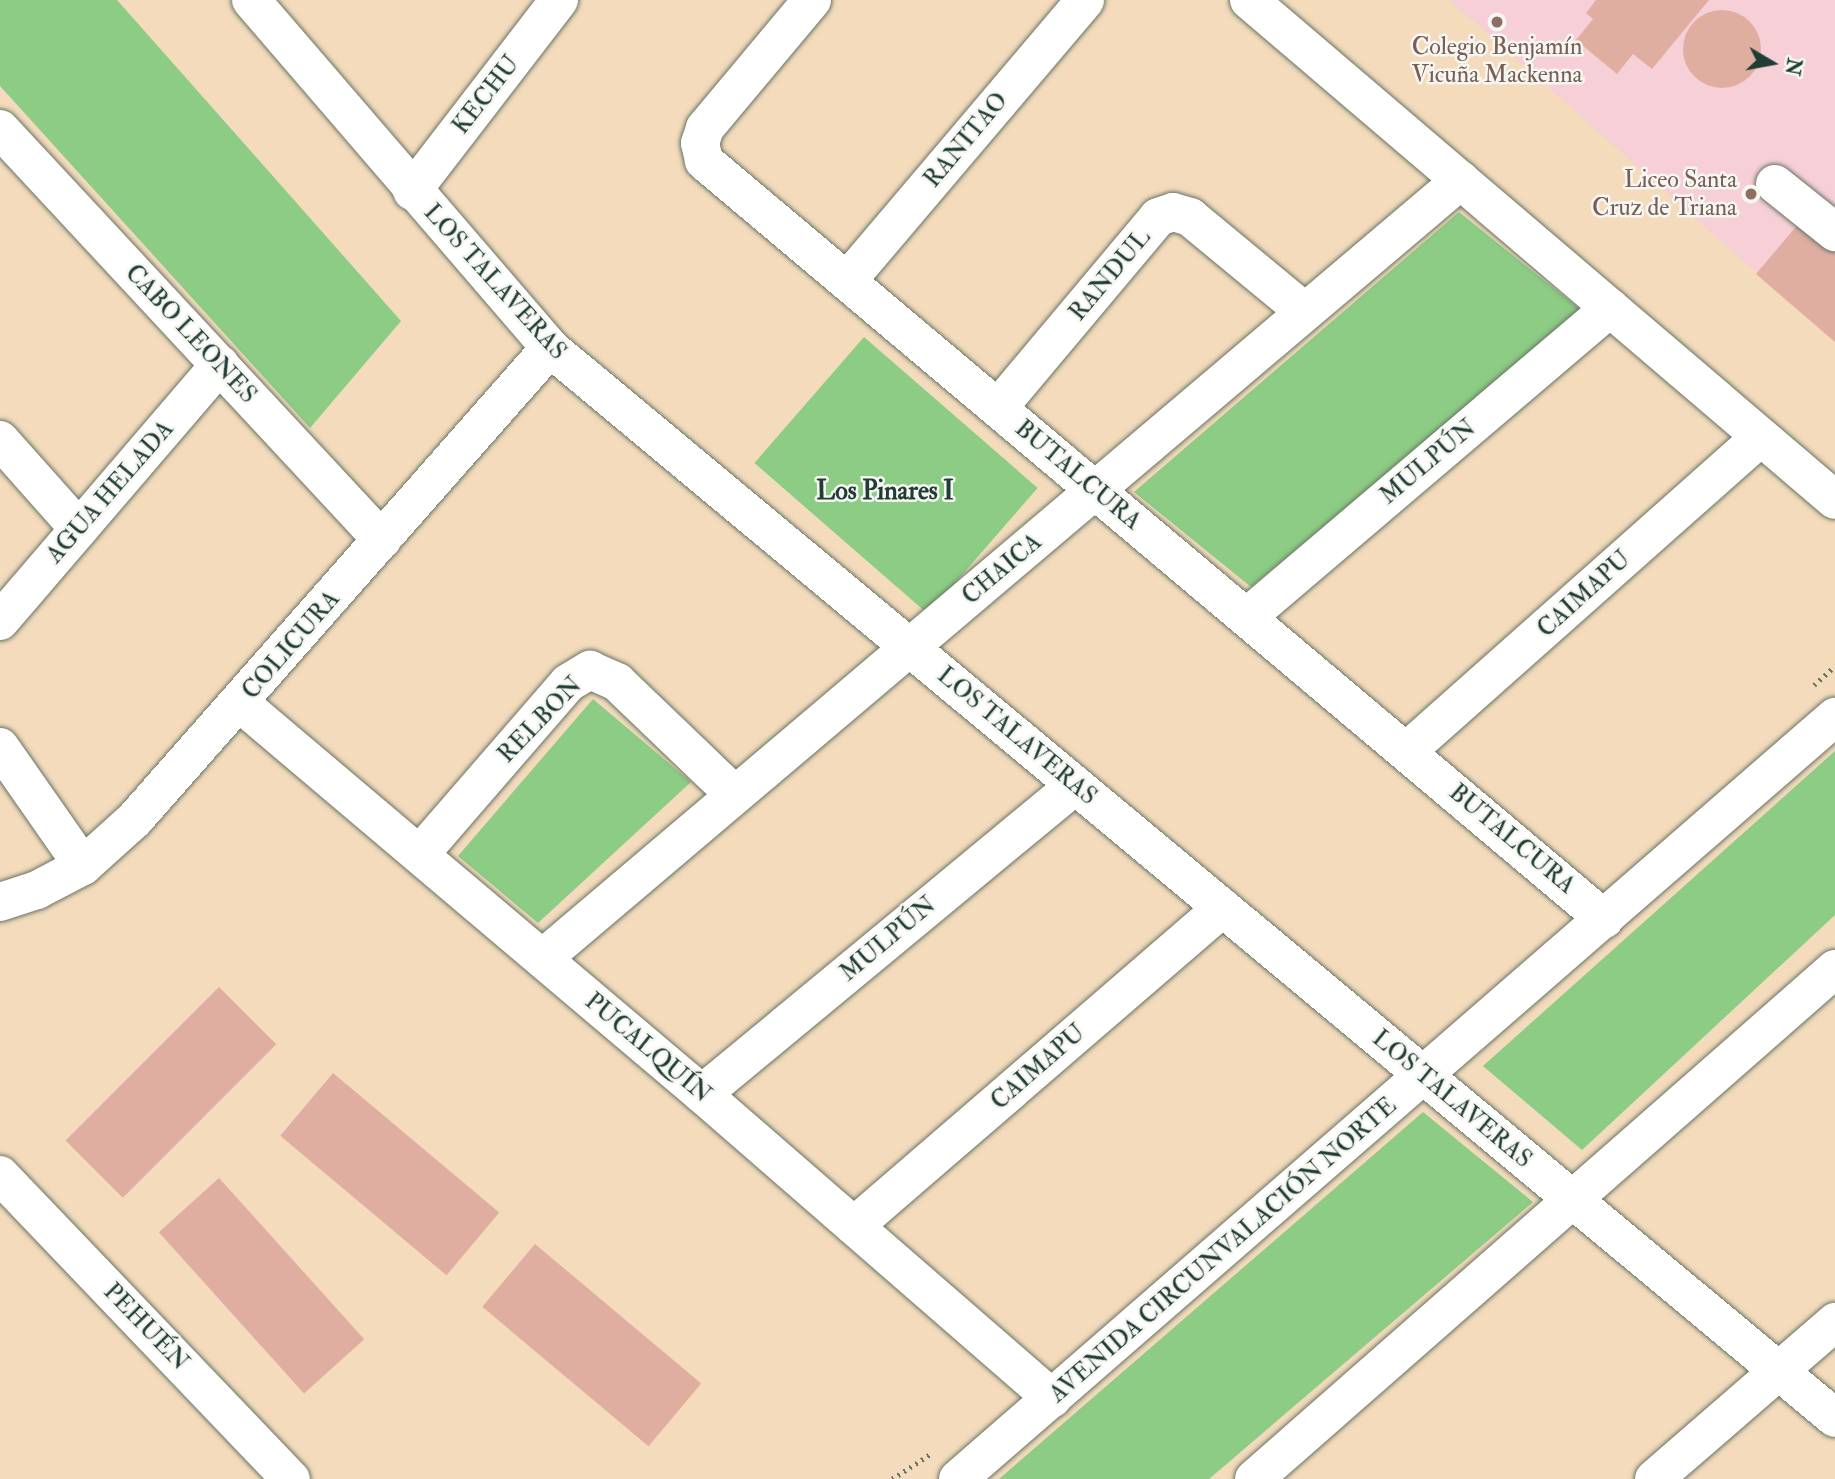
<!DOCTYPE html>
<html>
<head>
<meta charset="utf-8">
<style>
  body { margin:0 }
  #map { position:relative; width:1835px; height:1479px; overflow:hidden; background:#f3dbbc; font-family:"IM FELL Double Pica",serif }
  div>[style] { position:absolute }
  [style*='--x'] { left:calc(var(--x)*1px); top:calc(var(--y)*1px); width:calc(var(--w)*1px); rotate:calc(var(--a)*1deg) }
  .built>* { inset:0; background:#f6cfd7 }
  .green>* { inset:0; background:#8ccc84; transform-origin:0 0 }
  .building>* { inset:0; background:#e0aea1; transform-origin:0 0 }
  .round { border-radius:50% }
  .path>* { height:4.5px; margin-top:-2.25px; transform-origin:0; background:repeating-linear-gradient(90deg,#697464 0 2px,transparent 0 7px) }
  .roads { filter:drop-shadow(0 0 2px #697464) drop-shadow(0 0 2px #697464) }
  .minor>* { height:38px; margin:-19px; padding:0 19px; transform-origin:19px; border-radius:19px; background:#fff }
  .dots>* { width:19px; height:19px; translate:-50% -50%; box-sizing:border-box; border:4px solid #f6f6f2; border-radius:50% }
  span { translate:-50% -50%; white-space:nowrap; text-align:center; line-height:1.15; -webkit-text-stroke:5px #f6f6f2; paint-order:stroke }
  .education-label { font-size:24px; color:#785e54 }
  .right { translate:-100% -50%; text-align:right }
  .street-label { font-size:24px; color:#1f3d34 }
  .neighbourhood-label { font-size:26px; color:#1f3d34; font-weight:700 }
  .north { position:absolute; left:1737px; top:28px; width:70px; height:70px; -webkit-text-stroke:5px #f6f6f2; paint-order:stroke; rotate:100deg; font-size:19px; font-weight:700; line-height:28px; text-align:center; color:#1f3d34 }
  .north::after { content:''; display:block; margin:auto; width:24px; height:32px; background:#1f3d34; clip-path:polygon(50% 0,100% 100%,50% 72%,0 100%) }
</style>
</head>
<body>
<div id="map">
  <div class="built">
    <i style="clip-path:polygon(1449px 0,1835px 0,1835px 343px,1501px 45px)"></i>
  </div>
  <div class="green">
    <i style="clip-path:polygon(0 0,117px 0,401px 321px,310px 428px,0 86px)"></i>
    <i style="clip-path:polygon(1459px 212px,1582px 311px,1251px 587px,1134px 492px)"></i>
    <i style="left:864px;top:337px;width:230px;height:167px;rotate:41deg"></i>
    <i style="clip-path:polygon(593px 699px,691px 782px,538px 923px,458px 856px)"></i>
    <i style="clip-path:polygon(1835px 751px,1835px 915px,1582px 1150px,1483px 1066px)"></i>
    <i style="clip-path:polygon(1423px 1112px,1533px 1202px,1209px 1479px,999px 1479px)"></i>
  </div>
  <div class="building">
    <i style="clip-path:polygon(1596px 0,1709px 0,1652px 69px,1633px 54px,1617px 74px,1576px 40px,1593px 19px,1586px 13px)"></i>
    <i class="round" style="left:1683px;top:10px;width:78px;height:78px"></i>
    <i style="clip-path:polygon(1799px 223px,1835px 253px,1835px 342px,1756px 274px)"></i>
    <i style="left:219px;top:987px;width:81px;height:217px;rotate:45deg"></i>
    <i style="left:333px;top:1073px;width:217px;height:82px;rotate:40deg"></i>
    <i style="left:219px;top:1178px;width:217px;height:81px;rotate:48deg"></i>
    <i style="left:535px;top:1244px;width:217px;height:82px;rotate:40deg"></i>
  </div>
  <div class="path">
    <i style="--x:1814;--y:685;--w:28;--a:-42"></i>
    <i style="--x:892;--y:1479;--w:48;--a:-33"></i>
  </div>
  <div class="roads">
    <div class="minor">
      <i style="--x:251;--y:0;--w:459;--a:49.3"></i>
      <i style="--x:550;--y:348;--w:1672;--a:39.78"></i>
      <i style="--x:812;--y:0;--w:167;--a:129.9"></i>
      <i style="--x:705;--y:128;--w:16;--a:108"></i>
      <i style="--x:700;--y:143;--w:18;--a:77"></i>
      <i style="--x:704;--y:161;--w:1177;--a:40.1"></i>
      <i style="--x:1249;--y:0;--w:770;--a:40.47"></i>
      <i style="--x:0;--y:129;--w:561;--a:47.09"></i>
      <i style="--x:1775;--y:184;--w:77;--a:38.7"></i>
      <i style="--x:412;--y:191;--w:241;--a:-52.4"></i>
      <i style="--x:847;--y:281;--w:368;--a:-49.7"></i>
      <i style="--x:998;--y:408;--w:249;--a:-50"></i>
      <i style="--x:1158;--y:217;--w:16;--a:-18"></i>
      <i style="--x:1173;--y:212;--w:18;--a:16"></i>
      <i style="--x:1190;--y:217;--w:149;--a:39.6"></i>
      <i style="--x:0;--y:440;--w:119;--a:48.4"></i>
      <i style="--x:1247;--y:617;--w:477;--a:-40.4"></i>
      <i style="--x:0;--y:621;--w:338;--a:-49.4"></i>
      <i style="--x:240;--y:703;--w:605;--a:40.24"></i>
      <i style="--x:702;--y:1094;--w:464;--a:41"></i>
      <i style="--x:0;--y:747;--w:145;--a:55.1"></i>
      <i style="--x:1407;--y:751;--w:473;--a:-41.6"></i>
      <i style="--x:420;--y:854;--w:226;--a:-49.1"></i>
      <i style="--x:568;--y:683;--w:26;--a:-31"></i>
      <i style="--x:590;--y:670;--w:30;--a:24"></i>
      <i style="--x:617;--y:682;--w:163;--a:43.8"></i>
      <i style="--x:0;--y:902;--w:39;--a:-18"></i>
      <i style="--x:37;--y:890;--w:52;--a:-27.6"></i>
      <i style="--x:83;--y:866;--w:70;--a:-42.1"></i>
      <i style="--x:135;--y:819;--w:628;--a:-48.62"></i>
      <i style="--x:543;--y:958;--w:1203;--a:-40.28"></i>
      <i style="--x:702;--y:1094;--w:484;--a:-39.6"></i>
      <i style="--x:0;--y:1175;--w:421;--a:46.3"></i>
      <i style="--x:854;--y:1226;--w:487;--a:-40.8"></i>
      <i style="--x:958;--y:1479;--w:1162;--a:-40.99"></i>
      <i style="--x:1254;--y:1479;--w:773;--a:-41.28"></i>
      <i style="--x:1654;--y:1479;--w:240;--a:-40.9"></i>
    </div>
  </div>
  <div class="dots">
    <i style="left:1497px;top:22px;background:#8d6e63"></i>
    <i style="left:1751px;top:194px;background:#8d6e63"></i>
  </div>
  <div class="education-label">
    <span style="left:1497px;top:61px">Colegio Benjamín<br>Vicuña Mackenna</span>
    <span class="right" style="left:1737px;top:194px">Liceo Santa<br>Cruz de Triana</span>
  </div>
  <div class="street-label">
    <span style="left:486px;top:95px;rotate:-52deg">KECHU</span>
    <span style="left:966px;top:140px;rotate:-50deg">RANITAO</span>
    <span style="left:1110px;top:275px;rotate:-50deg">RANDUL</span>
    <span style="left:495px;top:282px;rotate:48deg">LOS TALAVERAS</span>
    <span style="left:191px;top:334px;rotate:47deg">CABO LEONES</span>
    <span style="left:1428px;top:462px;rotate:-40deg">MULPÚN</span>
    <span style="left:1078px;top:475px;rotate:40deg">BUTALCURA</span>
    <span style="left:110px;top:492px;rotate:-49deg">AGUA HELADA</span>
    <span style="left:1002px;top:569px;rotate:-40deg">CHAICA</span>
    <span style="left:1584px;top:594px;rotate:-42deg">CAIMAPU</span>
    <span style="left:291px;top:645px;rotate:-49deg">COLICURA</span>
    <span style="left:540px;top:720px;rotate:-46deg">RELBON</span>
    <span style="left:1017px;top:736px;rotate:40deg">LOS TALAVERAS</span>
    <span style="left:1512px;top:839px;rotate:40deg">BUTALCURA</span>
    <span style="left:888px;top:939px;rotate:-40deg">MULPÚN</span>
    <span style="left:648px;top:1048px;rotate:40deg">PUCALQUÍN</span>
    <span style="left:1038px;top:1067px;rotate:-41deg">CAIMAPU</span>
    <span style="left:1452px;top:1099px;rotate:40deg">LOS TALAVERAS</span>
    <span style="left:1223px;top:1250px;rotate:-41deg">AVENIDA CIRCUNVALACIÓN NORTE</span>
    <span style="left:146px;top:1327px;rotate:46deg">PEHUÉN</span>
  </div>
  <div class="neighbourhood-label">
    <span style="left:885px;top:492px">Los Pinares I</span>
  </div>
  <div class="north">N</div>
</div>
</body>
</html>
